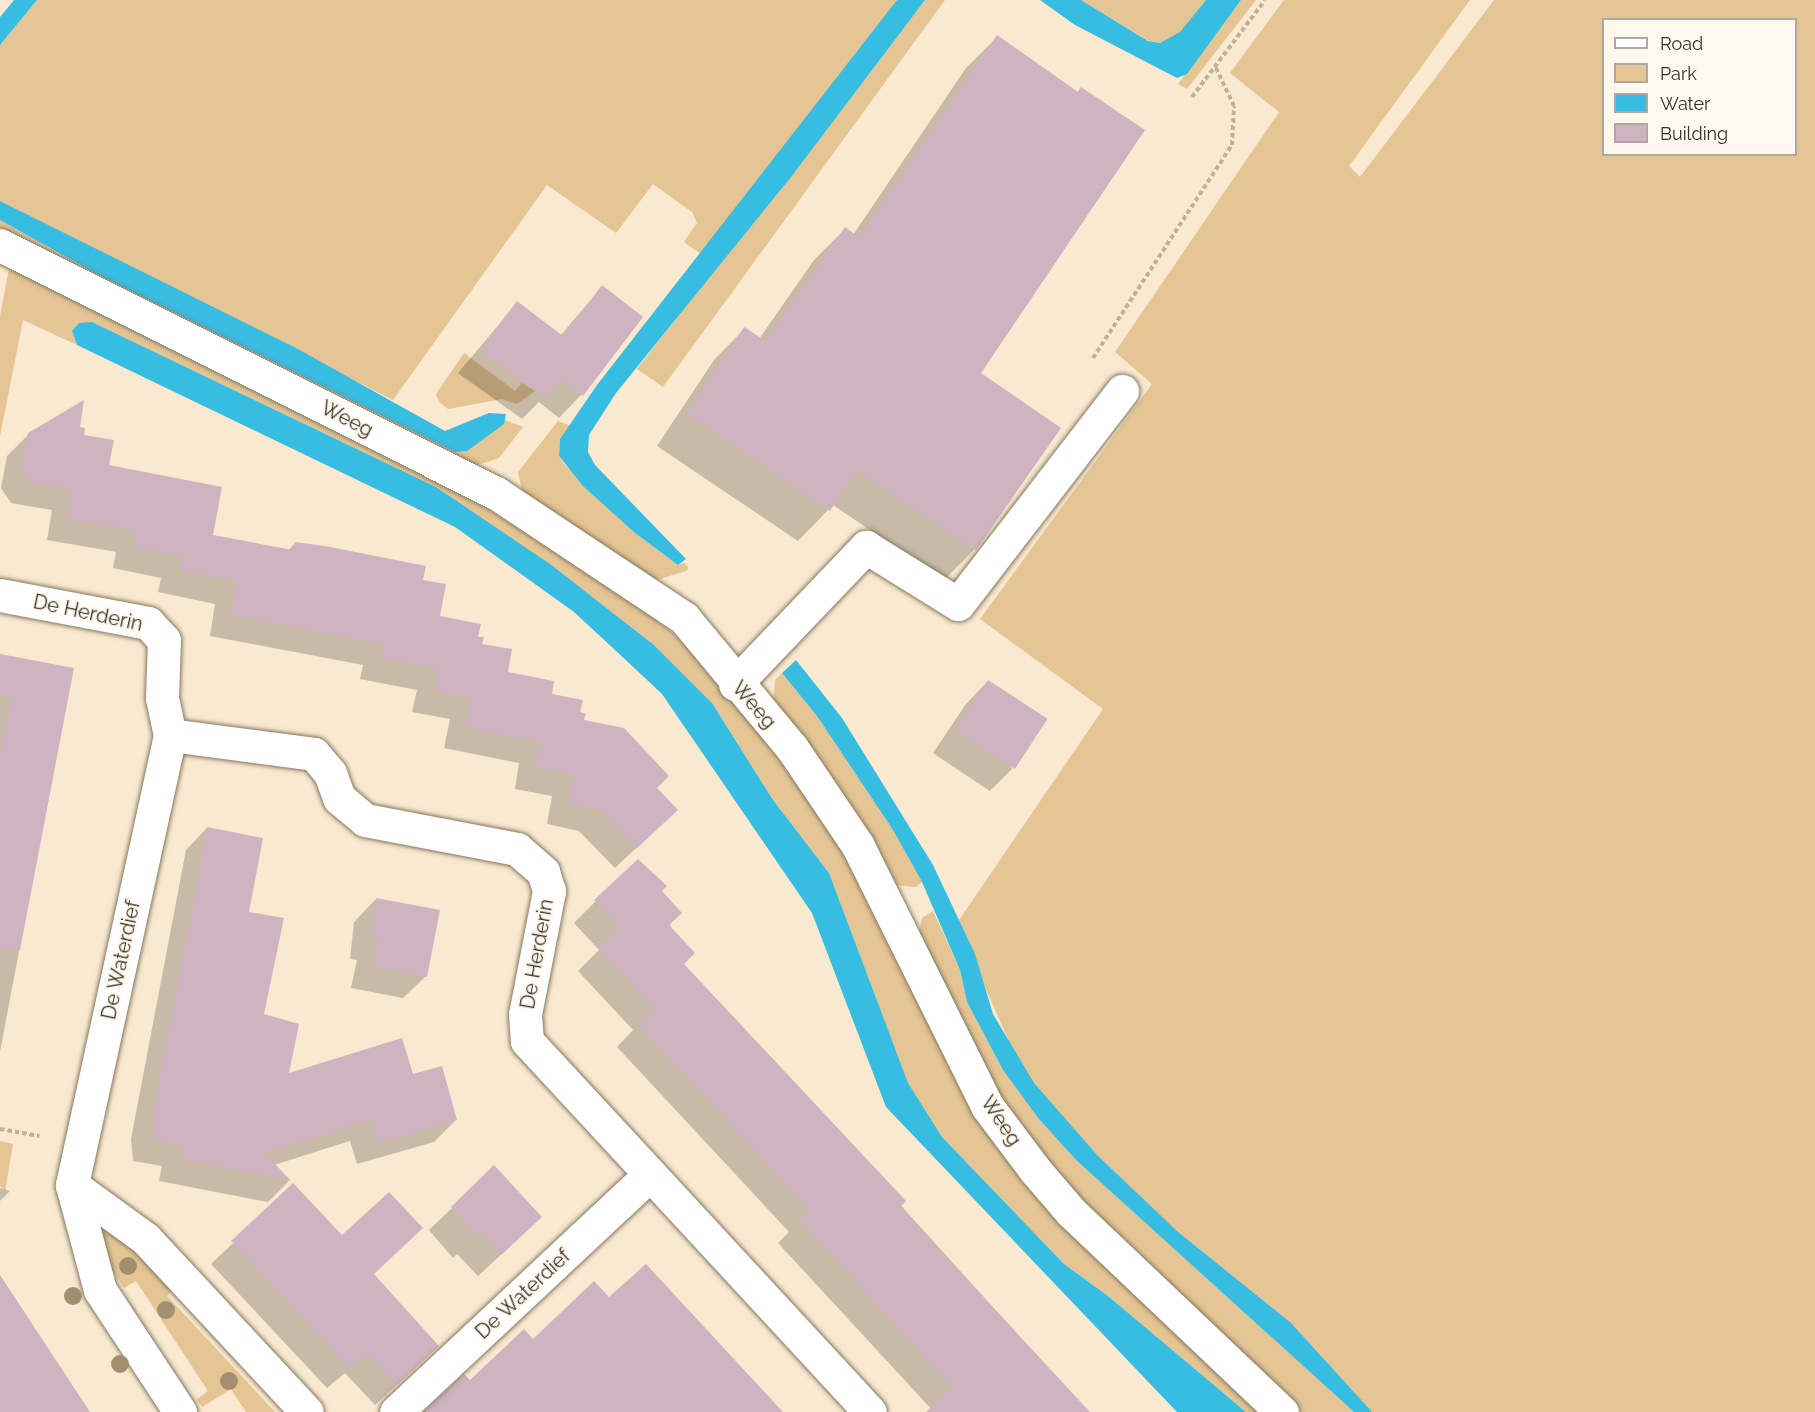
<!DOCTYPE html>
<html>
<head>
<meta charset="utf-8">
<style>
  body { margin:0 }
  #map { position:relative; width:1815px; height:1412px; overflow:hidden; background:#f9e9d0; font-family:Raleway,sans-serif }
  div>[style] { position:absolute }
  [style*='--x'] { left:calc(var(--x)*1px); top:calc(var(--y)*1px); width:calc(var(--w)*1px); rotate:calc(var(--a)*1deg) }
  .green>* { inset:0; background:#e4c593 }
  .water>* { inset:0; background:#38bde2 }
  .shadow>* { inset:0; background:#0003 }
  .building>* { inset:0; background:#d0b3c0; transform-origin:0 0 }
  .path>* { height:4px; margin-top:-2px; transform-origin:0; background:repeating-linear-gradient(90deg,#beb19c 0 4.5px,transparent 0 7.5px) }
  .roads { filter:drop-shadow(0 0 2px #867861) drop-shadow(0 0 2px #867861) }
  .minor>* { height:33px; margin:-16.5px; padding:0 16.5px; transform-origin:16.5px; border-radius:16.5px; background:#fff }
  .trees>* { width:18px; height:18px; margin:-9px; border-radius:50%; background:#a38f70 }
  span { translate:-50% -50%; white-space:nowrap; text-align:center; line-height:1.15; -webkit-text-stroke:4.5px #fef8ee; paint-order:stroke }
  .street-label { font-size:20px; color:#363026 }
  .legend { position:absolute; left:1602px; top:18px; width:195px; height:138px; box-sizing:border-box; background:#fef8ee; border:2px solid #aea89e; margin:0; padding:8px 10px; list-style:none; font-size:18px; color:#363026 }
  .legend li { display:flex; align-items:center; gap:12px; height:30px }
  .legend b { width:30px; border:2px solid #aea89e }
</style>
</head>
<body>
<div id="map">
  <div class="green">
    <i style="clip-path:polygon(37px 0,897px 0,701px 254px,684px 242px,697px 223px,692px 212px,653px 184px,616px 233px,547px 185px,393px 400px,0 201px,0 45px)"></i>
    <i style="clip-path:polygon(925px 0,945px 0,663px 387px,637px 369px)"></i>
    <i style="clip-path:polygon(1081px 0,1206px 0,1181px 32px,1160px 43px,1149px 41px)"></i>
    <i style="clip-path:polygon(1241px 0,1256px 0,1187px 89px,1178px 84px)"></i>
    <i style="clip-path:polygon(evenodd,1284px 0,1470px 0,1349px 166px,1360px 177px,1494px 0,1815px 0,1815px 1412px,1357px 1412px,1036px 1103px,957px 923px,1103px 709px,980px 619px,1152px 384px,1115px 352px,1279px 112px,1230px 73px,1284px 0,1604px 20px,1796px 20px,1796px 154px,1604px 154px,1604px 20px)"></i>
    <i style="clip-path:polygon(0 220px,97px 274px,455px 452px,467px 451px,505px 420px,523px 427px,499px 458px,468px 468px,0 233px)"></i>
    <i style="clip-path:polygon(10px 264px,493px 506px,620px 589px,682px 641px,743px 705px,835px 830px,970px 1097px,1266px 1412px,1246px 1412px,1108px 1296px,1064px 1264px,942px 1137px,908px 1084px,829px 873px,773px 800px,712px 703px,654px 645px,587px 593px,436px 487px,92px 322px,72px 331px,77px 345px,23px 320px,0 436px,0 316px)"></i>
    <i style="clip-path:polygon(464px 353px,515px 391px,522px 383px,535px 391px,517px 404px,502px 399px,448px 409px,439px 402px,436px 394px)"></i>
    <i style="clip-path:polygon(558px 421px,571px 426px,560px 439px,559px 456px,564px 464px,635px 533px,678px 565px,684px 563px,689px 568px,686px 571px,656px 580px,523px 495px,518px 472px)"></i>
    <i style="clip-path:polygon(782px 673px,817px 716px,893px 830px,922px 882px,916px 887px,894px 885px,773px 708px,775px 680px)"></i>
    <i style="clip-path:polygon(933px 911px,960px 970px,967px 1002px,1003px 1070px,1038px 1118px,1076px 1160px,1354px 1412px,1300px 1412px,1093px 1217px,1002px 1106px,919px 933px,922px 918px)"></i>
    <i style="clip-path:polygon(0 1141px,13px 1144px,5px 1191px,0 1186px)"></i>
    <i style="clip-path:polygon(110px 1227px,176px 1286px,167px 1296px,275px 1412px,246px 1412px,231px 1389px,202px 1407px,197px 1399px,208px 1391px,136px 1281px,124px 1288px,98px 1249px,100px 1235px)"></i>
  </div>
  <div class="water">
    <i style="clip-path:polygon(14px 0,37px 0,0 45px,0 17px)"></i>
    <i style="clip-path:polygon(897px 0,925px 0,791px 177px,616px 393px,589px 435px,588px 452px,595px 465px,686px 559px,678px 565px,635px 533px,583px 486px,559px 456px,560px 439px,597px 385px)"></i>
    <i style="clip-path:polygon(1040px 0,1081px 0,1148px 41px,1160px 43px,1180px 32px,1206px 0,1241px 0,1187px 74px,1177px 78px,1075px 25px)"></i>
    <i style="clip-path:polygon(0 201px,298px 349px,445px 431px,489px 413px,506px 414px,504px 424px,467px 451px,455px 452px,97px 274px,0 220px)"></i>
    <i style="clip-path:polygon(92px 322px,436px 487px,550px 564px,654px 645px,712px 703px,773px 800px,829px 873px,908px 1083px,942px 1137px,1064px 1264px,1108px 1296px,1246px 1412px,1177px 1412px,886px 1107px,812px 913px,662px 694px,629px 663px,574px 612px,455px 527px,77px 345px,72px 331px,79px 323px)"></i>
    <i style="clip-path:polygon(796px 660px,842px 718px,933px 865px,975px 954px,993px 1014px,1034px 1083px,1098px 1156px,1178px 1232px,1291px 1323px,1372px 1412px,1354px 1412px,1076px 1160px,1038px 1118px,1003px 1070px,967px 1002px,960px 970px,922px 882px,893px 830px,817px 716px,782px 673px)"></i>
  </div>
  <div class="shadow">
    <i style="clip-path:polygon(997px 37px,1077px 93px,1081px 88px,979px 373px,975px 549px,944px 580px,833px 505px,798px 541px,657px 446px,714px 360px,744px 329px,759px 339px,814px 260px,845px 229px,853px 235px,966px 68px)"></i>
    <i style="clip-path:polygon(602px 287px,641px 317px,581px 395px,559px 418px,539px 402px,522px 419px,458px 373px,517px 303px,560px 336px)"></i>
    <i style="clip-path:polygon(78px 429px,107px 466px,211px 536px,288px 551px,295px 543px,421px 581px,438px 617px,477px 638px,506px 673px,578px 713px,582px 721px,655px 788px,654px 831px,615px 868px,579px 831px,547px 824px,552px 796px,515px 789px,519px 763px,444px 748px,450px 719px,412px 712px,417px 690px,360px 679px,363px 665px,210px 636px,215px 604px,158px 592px,161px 578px,113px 568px,116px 552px,47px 540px,52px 510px,11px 503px,1px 488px,7px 456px,29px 434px)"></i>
    <i style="clip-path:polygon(72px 669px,0 1052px,0 674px)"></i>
    <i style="clip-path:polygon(988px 681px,1012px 769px,990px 791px,933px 753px,966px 704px)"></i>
    <i style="clip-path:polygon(207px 828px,247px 913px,262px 1015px,287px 1075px,412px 1076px,456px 1120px,434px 1142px,357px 1164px,350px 1141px,274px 1165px,289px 1181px,268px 1202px,159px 1181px,162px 1166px,133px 1161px,131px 1139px,186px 850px)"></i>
    <i style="clip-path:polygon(660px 891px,682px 964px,1088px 1412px,934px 1412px,778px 1243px,789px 1232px,617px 1047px,633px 1030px,578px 971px,599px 950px,574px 923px,596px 901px)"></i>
    <i style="clip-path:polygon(376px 899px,426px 976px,403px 998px,351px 988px,357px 960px,350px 959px,354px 922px)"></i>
    <i style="clip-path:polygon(494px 1168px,518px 1239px,478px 1276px,457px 1254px,453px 1258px,429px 1230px)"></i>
    <i style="clip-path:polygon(293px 1186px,373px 1274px,416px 1367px,375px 1405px,345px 1373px,327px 1388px,211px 1264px)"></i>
    <i style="clip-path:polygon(0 1188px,10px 1191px,0 1201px)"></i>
  </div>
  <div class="building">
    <i style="clip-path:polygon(997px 35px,1078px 92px,1081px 87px,1145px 130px,981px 373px,1061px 428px,976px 550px,856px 470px,830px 511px,687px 414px,744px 327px,766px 341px,845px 227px,859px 237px)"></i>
    <i style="clip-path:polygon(602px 285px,643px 317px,583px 396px,560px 379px,545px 398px,480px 350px,517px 301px,563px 336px)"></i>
    <i style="clip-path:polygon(84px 400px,80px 427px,85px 428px,84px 435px,114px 440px,109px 465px,222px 487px,213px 535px,293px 550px,295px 542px,325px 546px,426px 566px,423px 580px,446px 584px,440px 616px,481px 624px,478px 637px,484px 637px,482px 644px,512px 649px,508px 672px,554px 681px,552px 694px,583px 700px,580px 712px,586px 714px,584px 720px,624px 728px,669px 776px,657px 788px,678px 810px,637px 848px,601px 810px,568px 803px,573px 774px,535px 767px,540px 742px,465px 727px,471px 698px,433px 691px,438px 669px,381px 658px,384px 644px,231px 615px,236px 583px,231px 580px,179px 570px,182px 556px,134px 547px,137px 531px,67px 519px,72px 489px,32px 482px,22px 466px,28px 433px)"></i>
    <i style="clip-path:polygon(0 654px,74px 668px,20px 950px,0 948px,0 757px,12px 696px,0 694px)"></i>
    <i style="left:988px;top:680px;width:71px;height:60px;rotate:33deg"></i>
    <i style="clip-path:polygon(207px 827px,263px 838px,249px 912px,284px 918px,264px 1014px,299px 1024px,289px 1073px,402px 1038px,413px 1074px,442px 1066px,457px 1120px,378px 1143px,371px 1120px,265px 1153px,291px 1181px,180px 1159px,183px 1145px,154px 1139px,153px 1116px)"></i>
    <i style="clip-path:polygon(638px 859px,667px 886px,662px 891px,682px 913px,669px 925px,695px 953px,684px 964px,906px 1201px,900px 1207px,1090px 1412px,926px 1412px,952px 1387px,799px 1220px,810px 1210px,637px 1024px,654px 1008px,598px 948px,620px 928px,594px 900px)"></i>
    <i style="clip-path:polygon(376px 898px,440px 910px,427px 977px,373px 966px,378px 938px,372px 937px)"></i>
    <i style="clip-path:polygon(494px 1165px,542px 1217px,501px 1255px,481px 1232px,476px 1237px,451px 1207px)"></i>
    <i style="clip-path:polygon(293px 1183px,342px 1235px,389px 1192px,423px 1228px,374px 1274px,439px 1346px,397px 1385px,367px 1353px,349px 1368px,231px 1241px)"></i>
    <i style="clip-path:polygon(646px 1264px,783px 1412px,423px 1412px,464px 1374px,470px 1380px,524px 1329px,533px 1339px,594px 1281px,609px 1297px)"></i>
    <i style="clip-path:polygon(0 1275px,90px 1412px,0 1412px)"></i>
  </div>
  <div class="path">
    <i style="--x:1192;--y:97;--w:121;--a:-53"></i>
    <i style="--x:1093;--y:358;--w:254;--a:-56.9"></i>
    <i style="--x:1232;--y:145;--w:39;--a:-87"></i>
    <i style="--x:1234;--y:106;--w:44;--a:-115.4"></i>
    <i style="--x:0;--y:1129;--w:40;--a:10"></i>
  </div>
  <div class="roads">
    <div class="minor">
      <i style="--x:0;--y:245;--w:555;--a:26.57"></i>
      <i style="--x:496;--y:493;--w:226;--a:33.6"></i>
      <i style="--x:684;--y:618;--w:169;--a:50.3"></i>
      <i style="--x:792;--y:748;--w:118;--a:56"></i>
      <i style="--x:858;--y:846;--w:290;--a:63.6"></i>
      <i style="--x:987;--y:1106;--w:80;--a:53.1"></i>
      <i style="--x:1035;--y:1170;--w:55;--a:49.4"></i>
      <i style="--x:1071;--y:1212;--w:291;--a:43.5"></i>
      <i style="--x:0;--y:595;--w:151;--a:10.7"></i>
      <i style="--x:148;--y:623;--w:23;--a:47"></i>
      <i style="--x:164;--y:640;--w:58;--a:92"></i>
      <i style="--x:162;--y:698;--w:38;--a:78"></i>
      <i style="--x:170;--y:735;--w:145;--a:7.5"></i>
      <i style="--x:314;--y:754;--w:25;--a:50"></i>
      <i style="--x:330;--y:773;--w:27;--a:70"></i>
      <i style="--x:339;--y:798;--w:34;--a:40"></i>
      <i style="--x:365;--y:820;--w:155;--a:10.8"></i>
      <i style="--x:517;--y:849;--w:35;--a:41"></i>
      <i style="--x:543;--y:872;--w:20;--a:72"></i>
      <i style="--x:549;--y:891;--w:125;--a:101"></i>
      <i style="--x:525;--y:1014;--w:27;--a:86"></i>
      <i style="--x:527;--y:1041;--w:505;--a:47.25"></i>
      <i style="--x:735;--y:684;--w:190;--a:-46.3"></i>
      <i style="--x:866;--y:547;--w:108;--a:31.8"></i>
      <i style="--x:958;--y:604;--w:269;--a:-52.4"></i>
      <i style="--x:170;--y:735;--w:461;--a:102.3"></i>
      <i style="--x:72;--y:1185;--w:109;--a:75.1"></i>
      <i style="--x:100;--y:1290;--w:146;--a:56.7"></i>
      <i style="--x:72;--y:1185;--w:92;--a:36.1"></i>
      <i style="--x:146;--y:1239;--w:236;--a:47.1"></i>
      <i style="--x:396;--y:1412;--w:347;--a:-43.1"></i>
    </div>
  </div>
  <div class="trees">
    <i style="left:128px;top:1266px"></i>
    <i style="left:73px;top:1296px"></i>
    <i style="left:166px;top:1310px"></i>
    <i style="left:120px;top:1364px"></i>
    <i style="left:229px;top:1381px"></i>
  </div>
  <div class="street-label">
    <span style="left:347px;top:419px;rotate:27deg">Weeg</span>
    <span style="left:88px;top:613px;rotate:12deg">De Herderin</span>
    <span style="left:754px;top:705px;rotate:49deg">Weeg</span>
    <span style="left:537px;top:954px;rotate:-80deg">De Herderin</span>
    <span style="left:121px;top:960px;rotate:-78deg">De Waterdief</span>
    <span style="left:1001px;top:1121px;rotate:56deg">Weeg</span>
    <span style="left:523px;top:1294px;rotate:-43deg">De Waterdief</span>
  </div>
  <ul class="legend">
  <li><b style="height:8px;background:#fff"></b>Road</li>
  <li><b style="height:16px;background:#e4c593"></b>Park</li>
  <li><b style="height:16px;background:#38bde2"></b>Water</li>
  <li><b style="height:16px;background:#d0b3c0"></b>Building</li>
  </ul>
</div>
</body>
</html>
